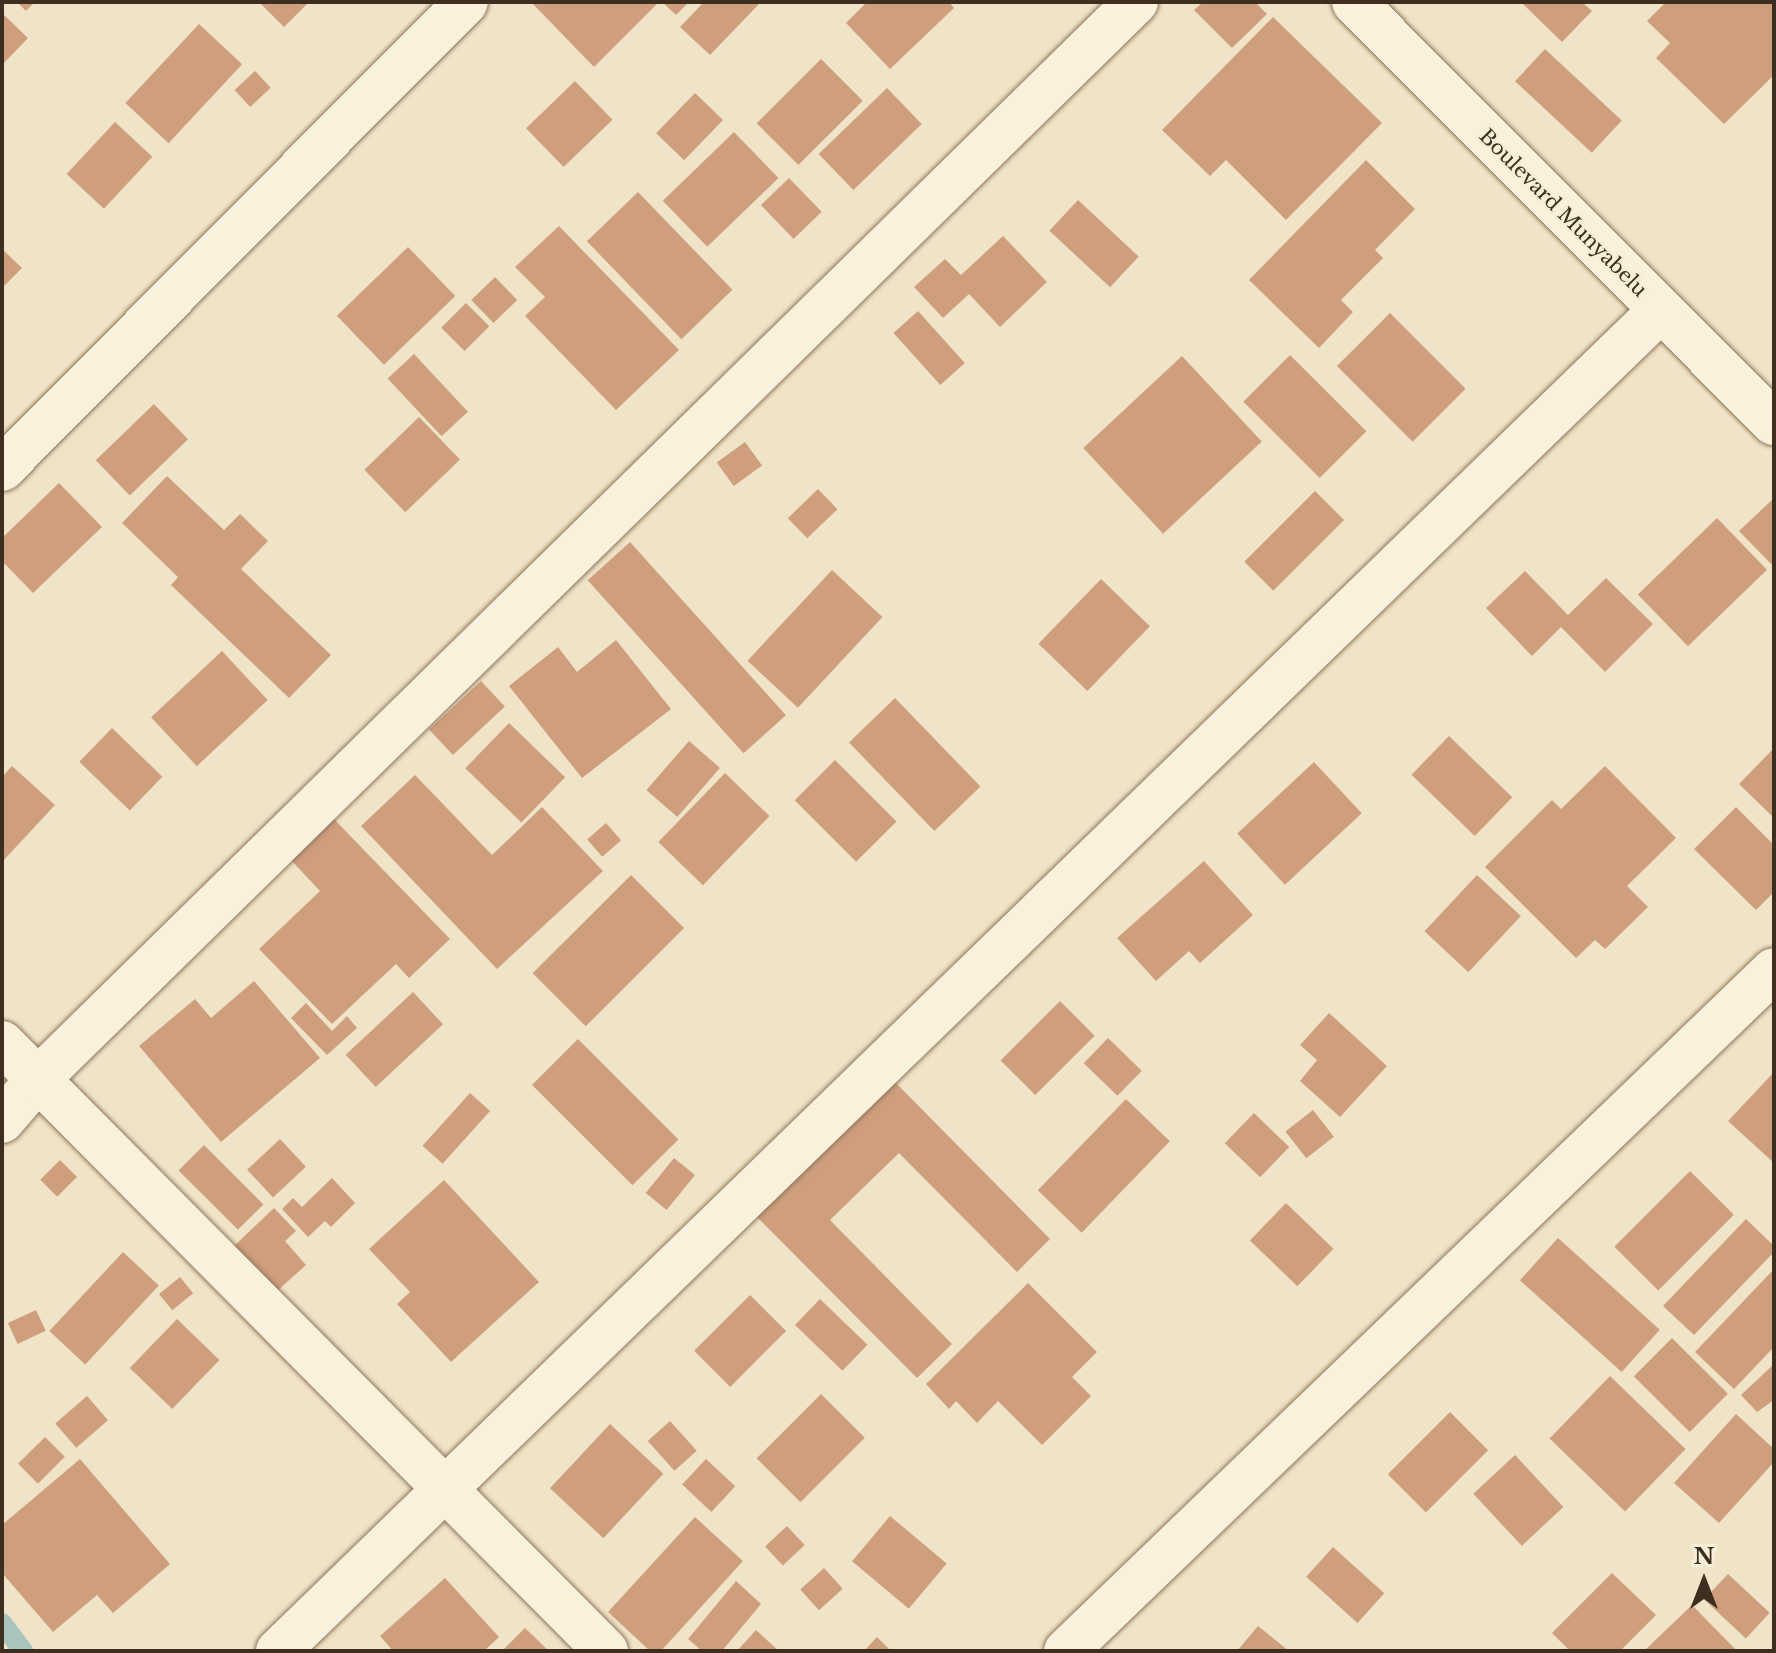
<!DOCTYPE html>
<html>
<head>
<meta charset="utf-8">
<style>
  body { margin:0 }
  #map { position:relative; width:1776px; height:1653px; overflow:hidden; background:#f0e4c8; font-family:"Libre Baskerville",serif }
  div>[style] { position:absolute }
  [style*='--x'] { left:calc(var(--x)*1px); top:calc(var(--y)*1px); width:calc(var(--w)*1px); rotate:calc(var(--a)*1deg) }
  .stream>* { height:20px; margin:-10px; padding:0 10px; transform-origin:10px; border-radius:10px; background:#a9c4bc }
  .building>* { inset:0; background:#cf9f7d; transform-origin:0 0 }
  .roads { filter:drop-shadow(0 0 2px #8d765c) drop-shadow(0 0 2px #8d765c) }
  .minor>* { height:44px; margin:-22px; padding:0 22px; transform-origin:22px; border-radius:22px; background:#faf1dc }
  span { translate:-50% -50%; white-space:nowrap; text-align:center; line-height:1.15; -webkit-text-stroke:6px #f7eed8; paint-order:stroke }
  .street-label { font-size:20px; color:#3d2e20 }
  .frame { position:absolute; inset:0; border:4px solid #3d2e20; pointer-events:none }
  .north { position:absolute; left:1664px; top:1541px; width:80px; height:80px; -webkit-text-stroke:6px #f7eed8; paint-order:stroke; rotate:0deg; font-size:22px; font-weight:700; line-height:32px; text-align:center; color:#3d2e20 }
  .north::after { content:''; display:block; margin:auto; width:28px; height:36px; background:#3d2e20; clip-path:polygon(50% 0,100% 100%,50% 72%,0 100%) }
</style>
</head>
<body>
<div id="map">
  <div class="stream">
    <i style="--x:2;--y:1623;--w:35;--a:53"></i>
  </div>
  <div class="building">
    <i style="clip-path:polygon(17px 2px,35px 2px,26px 11px)"></i>
    <i style="clip-path:polygon(259px 2px,309px 2px,284px 27px)"></i>
    <i style="clip-path:polygon(531px 2px,659px 2px,594px 67px)"></i>
    <i style="clip-path:polygon(662px 2px,689px 2px,676px 15px)"></i>
    <i style="clip-path:polygon(704px 2px,761px 2px,710px 55px,680px 27px)"></i>
    <i style="clip-path:polygon(867px 2px,949px 2px,954px 8px,890px 69px,846px 23px)"></i>
    <i style="clip-path:polygon(1203px 2px,1255px 2px,1267px 14px,1232px 48px,1194px 10px)"></i>
    <i style="clip-path:polygon(1521px 2px,1582px 2px,1592px 11px,1562px 42px)"></i>
    <i style="clip-path:polygon(1666px 2px,1774px 3px,1774px 75px,1724px 124px,1656px 58px,1670px 43px,1647px 21px)"></i>
    <i style="clip-path:polygon(2px 13px,28px 38px,2px 65px)"></i>
    <i style="clip-path:polygon(1273px 17px,1382px 123px,1286px 220px,1226px 160px,1210px 176px,1162px 130px)"></i>
    <i style="left:199px;top:24px;width:59px;height:108px;rotate:43deg"></i>
    <i style="left:1545px;top:49px;width:105px;height:44px;rotate:43deg"></i>
    <i style="left:821px;top:59px;width:59px;height:91px;rotate:45deg"></i>
    <i style="left:255px;top:71px;width:23px;height:28px;rotate:47deg"></i>
    <i style="left:575px;top:81px;width:54px;height:68px;rotate:46deg"></i>
    <i style="left:887px;top:88px;width:50px;height:95px;rotate:46deg"></i>
    <i style="left:695px;top:93px;width:39px;height:56px;rotate:44deg"></i>
    <i style="left:115px;top:122px;width:51px;height:71px;rotate:43deg"></i>
    <i style="left:734px;top:132px;width:64px;height:99px;rotate:46deg"></i>
    <i style="clip-path:polygon(1366px 160px,1415px 209px,1375px 250px,1383px 258px,1341px 300px,1353px 312px,1319px 348px,1249px 280px)"></i>
    <i style="left:789px;top:178px;width:47px;height:39px;rotate:46deg"></i>
    <i style="left:638px;top:192px;width:136px;height:71px;rotate:46deg"></i>
    <i style="left:1078px;top:200px;width:83px;height:42px;rotate:43deg"></i>
    <i style="clip-path:polygon(559px 226px,679px 350px,616px 410px,525px 316px,545px 297px,515px 267px)"></i>
    <i style="clip-path:polygon(1003px 236px,1047px 282px,1000px 327px,969px 294px,943px 318px,914px 287px,945px 259px,961px 275px)"></i>
    <i style="left:408px;top:247px;width:68px;height:99px;rotate:46deg"></i>
    <i style="clip-path:polygon(2px 249px,22px 268px,2px 288px)"></i>
    <i style="left:495px;top:277px;width:32px;height:33px;rotate:46deg"></i>
    <i style="left:466px;top:303px;width:33px;height:35px;rotate:45deg"></i>
    <i style="left:918px;top:311px;width:70px;height:33px;rotate:48deg"></i>
    <i style="left:1390px;top:313px;width:107px;height:75px;rotate:45deg"></i>
    <i style="left:414px;top:354px;width:79px;height:36px;rotate:47deg"></i>
    <i style="left:1290px;top:355px;width:108px;height:66px;rotate:45deg"></i>
    <i style="left:1182px;top:356px;width:117px;height:135px;rotate:47deg"></i>
    <i style="left:154px;top:404px;width:49px;height:81px;rotate:46deg"></i>
    <i style="left:419px;top:417px;width:59px;height:76px;rotate:46deg"></i>
    <i style="left:745px;top:442px;width:29px;height:35px;rotate:54deg"></i>
    <i style="clip-path:polygon(167px 476px,224px 530px,240px 514px,268px 541px,241px 569px,331px 655px,289px 698px,171px 585px,178px 577px,122px 523px)"></i>
    <i style="clip-path:polygon(59px 483px,102px 527px,33px 593px,2px 561px,2px 538px)"></i>
    <i style="left:818px;top:489px;width:28px;height:42px;rotate:46deg"></i>
    <i style="left:1315px;top:491px;width:41px;height:100px;rotate:45deg"></i>
    <i style="clip-path:polygon(1774px 498px,1774px 567px,1739px 531px)"></i>
    <i style="left:1717px;top:518px;width:72px;height:110px;rotate:46deg"></i>
    <i style="left:630px;top:542px;width:233px;height:57px;rotate:48deg"></i>
    <i style="left:832px;top:570px;width:69px;height:124px;rotate:43deg"></i>
    <i style="clip-path:polygon(1525px 571px,1568px 615px,1606px 578px,1653px 624px,1605px 672px,1561px 627px,1532px 656px,1486px 608px)"></i>
    <i style="left:1101px;top:579px;width:68px;height:90px;rotate:44deg"></i>
    <i style="clip-path:polygon(616px 640px,671px 709px,582px 778px,509px 686px,558px 647px,577px 672px)"></i>
    <i style="left:222px;top:651px;width:67px;height:97px;rotate:47deg"></i>
    <i style="left:481px;top:681px;width:35px;height:71px;rotate:47deg"></i>
    <i style="left:895px;top:698px;width:123px;height:64px;rotate:46deg"></i>
    <i style="left:509px;top:723px;width:78px;height:63px;rotate:44deg"></i>
    <i style="left:112px;top:728px;width:70px;height:47px;rotate:44deg"></i>
    <i style="left:1449px;top:736px;width:88px;height:54px;rotate:44deg"></i>
    <i style="left:689px;top:741px;width:41px;height:65px;rotate:41deg"></i>
    <i style="clip-path:polygon(1774px 748px,1774px 818px,1739px 784px)"></i>
    <i style="left:835px;top:760px;width:87px;height:57px;rotate:45deg"></i>
    <i style="left:1314px;top:762px;width:70px;height:105px;rotate:47deg"></i>
    <i style="clip-path:polygon(12px 766px,55px 805px,2px 862px,2px 777px)"></i>
    <i style="clip-path:polygon(1605px 766px,1676px 838px,1627px 886px,1648px 907px,1605px 949px,1595px 940px,1576px 958px,1485px 867px,1552px 800px,1561px 809px)"></i>
    <i style="left:725px;top:773px;width:62px;height:96px;rotate:44deg"></i>
    <i style="clip-path:polygon(415px 775px,492px 855px,542px 807px,603px 871px,497px 969px,361px 826px)"></i>
    <i style="clip-path:polygon(1736px 807px,1774px 845px,1774px 892px,1756px 910px,1694px 849px)"></i>
    <i style="clip-path:polygon(334px 819px,450px 939px,409px 978px,396px 964px,332px 1024px,259px 949px,320px 891px,290px 859px)"></i>
    <i style="left:606px;top:823px;width:23px;height:25px;rotate:49deg"></i>
    <i style="clip-path:polygon(1204px 861px,1253px 915px,1200px 963px,1189px 951px,1156px 981px,1117px 938px)"></i>
    <i style="left:631px;top:875px;width:75px;height:139px;rotate:45deg"></i>
    <i style="left:1477px;top:875px;width:60px;height:77px;rotate:43deg"></i>
    <i style="clip-path:polygon(254px 981px,320px 1058px,221px 1142px,139px 1046px,195px 999px,211px 1018px)"></i>
    <i style="left:413px;top:992px;width:44px;height:92px;rotate:47deg"></i>
    <i style="left:1060px;top:1001px;width:49px;height:84px;rotate:45deg"></i>
    <i style="clip-path:polygon(306px 1003px,332px 1031px,347px 1016px,357px 1028px,327px 1055px,291px 1018px)"></i>
    <i style="clip-path:polygon(1329px 1013px,1387px 1066px,1340px 1117px,1300px 1081px,1317px 1060px,1300px 1045px)"></i>
    <i style="left:1108px;top:1038px;width:47px;height:35px;rotate:44deg"></i>
    <i style="left:578px;top:1039px;width:142px;height:65px;rotate:45deg"></i>
    <i style="clip-path:polygon(1774px 1072px,1774px 1163px,1728px 1121px)"></i>
    <i style="clip-path:polygon(890px 1077px,1050px 1239px,1017px 1272px,899px 1153px,830px 1220px,952px 1344px,917px 1378px,753px 1213px)"></i>
    <i style="left:470px;top:1093px;width:27px;height:71px;rotate:42deg"></i>
    <i style="left:1126px;top:1099px;width:61px;height:127px;rotate:44deg"></i>
    <i style="left:1313px;top:1110px;width:34px;height:35px;rotate:52deg"></i>
    <i style="left:1254px;top:1113px;width:49px;height:42px;rotate:44deg"></i>
    <i style="left:280px;top:1139px;width:38px;height:45px;rotate:47deg"></i>
    <i style="left:204px;top:1145px;width:84px;height:36px;rotate:45deg"></i>
    <i style="left:674px;top:1158px;width:27px;height:45px;rotate:39deg"></i>
    <i style="left:60px;top:1160px;width:24px;height:28px;rotate:45deg"></i>
    <i style="left:1690px;top:1171px;width:62px;height:107px;rotate:45deg"></i>
    <i style="clip-path:polygon(332px 1178px,355px 1203px,331px 1227px,325px 1221px,308px 1237px,282px 1209px,293px 1198px,302px 1207px)"></i>
    <i style="clip-path:polygon(444px 1180px,539px 1282px,451px 1362px,397px 1304px,410px 1292px,369px 1249px)"></i>
    <i style="left:1286px;top:1203px;width:66px;height:52px;rotate:44deg"></i>
    <i style="clip-path:polygon(274px 1208px,296px 1231px,285px 1241px,306px 1265px,276px 1292px,233px 1247px)"></i>
    <i style="clip-path:polygon(1746px 1219px,1774px 1246px,1774px 1252px,1694px 1335px,1663px 1306px)"></i>
    <i style="left:1558px;top:1238px;width:137px;height:57px;rotate:42deg"></i>
    <i style="left:123px;top:1252px;width:49px;height:108px;rotate:43deg"></i>
    <i style="clip-path:polygon(1774px 1269px,1774px 1347px,1734px 1389px,1695px 1352px)"></i>
    <i style="left:180px;top:1277px;width:21px;height:27px;rotate:51deg"></i>
    <i style="clip-path:polygon(1028px 1283px,1097px 1352px,1072px 1377px,1091px 1396px,1042px 1445px,998px 1401px,977px 1423px,956px 1401px,949px 1409px,926px 1384px)"></i>
    <i style="left:750px;top:1295px;width:51px;height:79px;rotate:45deg"></i>
    <i style="left:820px;top:1299px;width:66px;height:36px;rotate:44deg"></i>
    <i style="left:36px;top:1310px;width:23px;height:31px;rotate:65deg"></i>
    <i style="left:177px;top:1319px;width:59px;height:68px;rotate:44deg"></i>
    <i style="left:1672px;top:1338px;width:79px;height:54px;rotate:45deg"></i>
    <i style="clip-path:polygon(1774px 1364px,1774px 1400px,1757px 1412px,1741px 1395px)"></i>
    <i style="left:1610px;top:1376px;width:105px;height:87px;rotate:44deg"></i>
    <i style="left:821px;top:1394px;width:62px;height:91px;rotate:45deg"></i>
    <i style="left:87px;top:1396px;width:32px;height:42px;rotate:49deg"></i>
    <i style="left:1450px;top:1412px;width:54px;height:88px;rotate:45deg"></i>
    <i style="clip-path:polygon(1736px 1414px,1774px 1449px,1774px 1462px,1719px 1523px,1674px 1483px)"></i>
    <i style="left:670px;top:1421px;width:40px;height:30px;rotate:48deg"></i>
    <i style="left:610px;top:1424px;width:73px;height:88px;rotate:43deg"></i>
    <i style="left:45px;top:1437px;width:28px;height:38px;rotate:45deg"></i>
    <i style="left:1515px;top:1455px;width:71px;height:57px;rotate:47deg"></i>
    <i style="clip-path:polygon(80px 1459px,170px 1564px,113px 1613px,97px 1595px,53px 1632px,2px 1573px,2px 1525px)"></i>
    <i style="left:706px;top:1459px;width:40px;height:35px;rotate:43deg"></i>
    <i style="left:890px;top:1516px;width:74px;height:59px;rotate:40deg"></i>
    <i style="clip-path:polygon(695px 1517px,743px 1561px,661px 1651px,650px 1651px,608px 1612px)"></i>
    <i style="left:787px;top:1526px;width:26px;height:30px;rotate:47deg"></i>
    <i style="left:1333px;top:1547px;width:69px;height:40px;rotate:42deg"></i>
    <i style="left:824px;top:1568px;width:28px;height:32px;rotate:48deg"></i>
    <i style="clip-path:polygon(1612px 1573px,1656px 1615px,1620px 1651px,1570px 1651px,1552px 1633px)"></i>
    <i style="left:1728px;top:1574px;width:57px;height:35px;rotate:43deg"></i>
    <i style="clip-path:polygon(445px 1578px,499px 1637px,484px 1651px,393px 1651px,380px 1636px)"></i>
    <i style="clip-path:polygon(736px 1581px,761px 1604px,722px 1651px,702px 1651px,688px 1639px)"></i>
    <i style="clip-path:polygon(1692px 1605px,1737px 1651px,1644px 1651px)"></i>
    <i style="clip-path:polygon(1258px 1626px,1289px 1651px,1237px 1651px)"></i>
    <i style="clip-path:polygon(525px 1628px,549px 1651px,502px 1651px)"></i>
    <i style="clip-path:polygon(756px 1630px,779px 1651px,737px 1651px)"></i>
    <i style="clip-path:polygon(877px 1637px,891px 1651px,864px 1651px)"></i>
  </div>
  <div class="roads">
    <div class="minor">
      <i style="--x:1354;--y:2;--w:595;--a:45.07"></i>
      <i style="--x:2;--y:469;--w:658;--a:-45.18"></i>
      <i style="--x:2;--y:1043;--w:857;--a:45.19"></i>
      <i style="--x:2;--y:1121;--w:55;--a:-49.4"></i>
      <i style="--x:38;--y:1079;--w:1538;--a:-44.45"></i>
      <i style="--x:278;--y:1651;--w:1925;--a:-44.12"></i>
      <i style="--x:1066;--y:1651;--w:982;--a:-43.89"></i>
    </div>
  </div>
  <div class="street-label">
    <span style="left:1563px;top:213px;rotate:45deg">Boulevard Munyabelu</span>
  </div>
  <div class="frame"></div>
  <div class="north">N</div>
</div>
</body>
</html>
